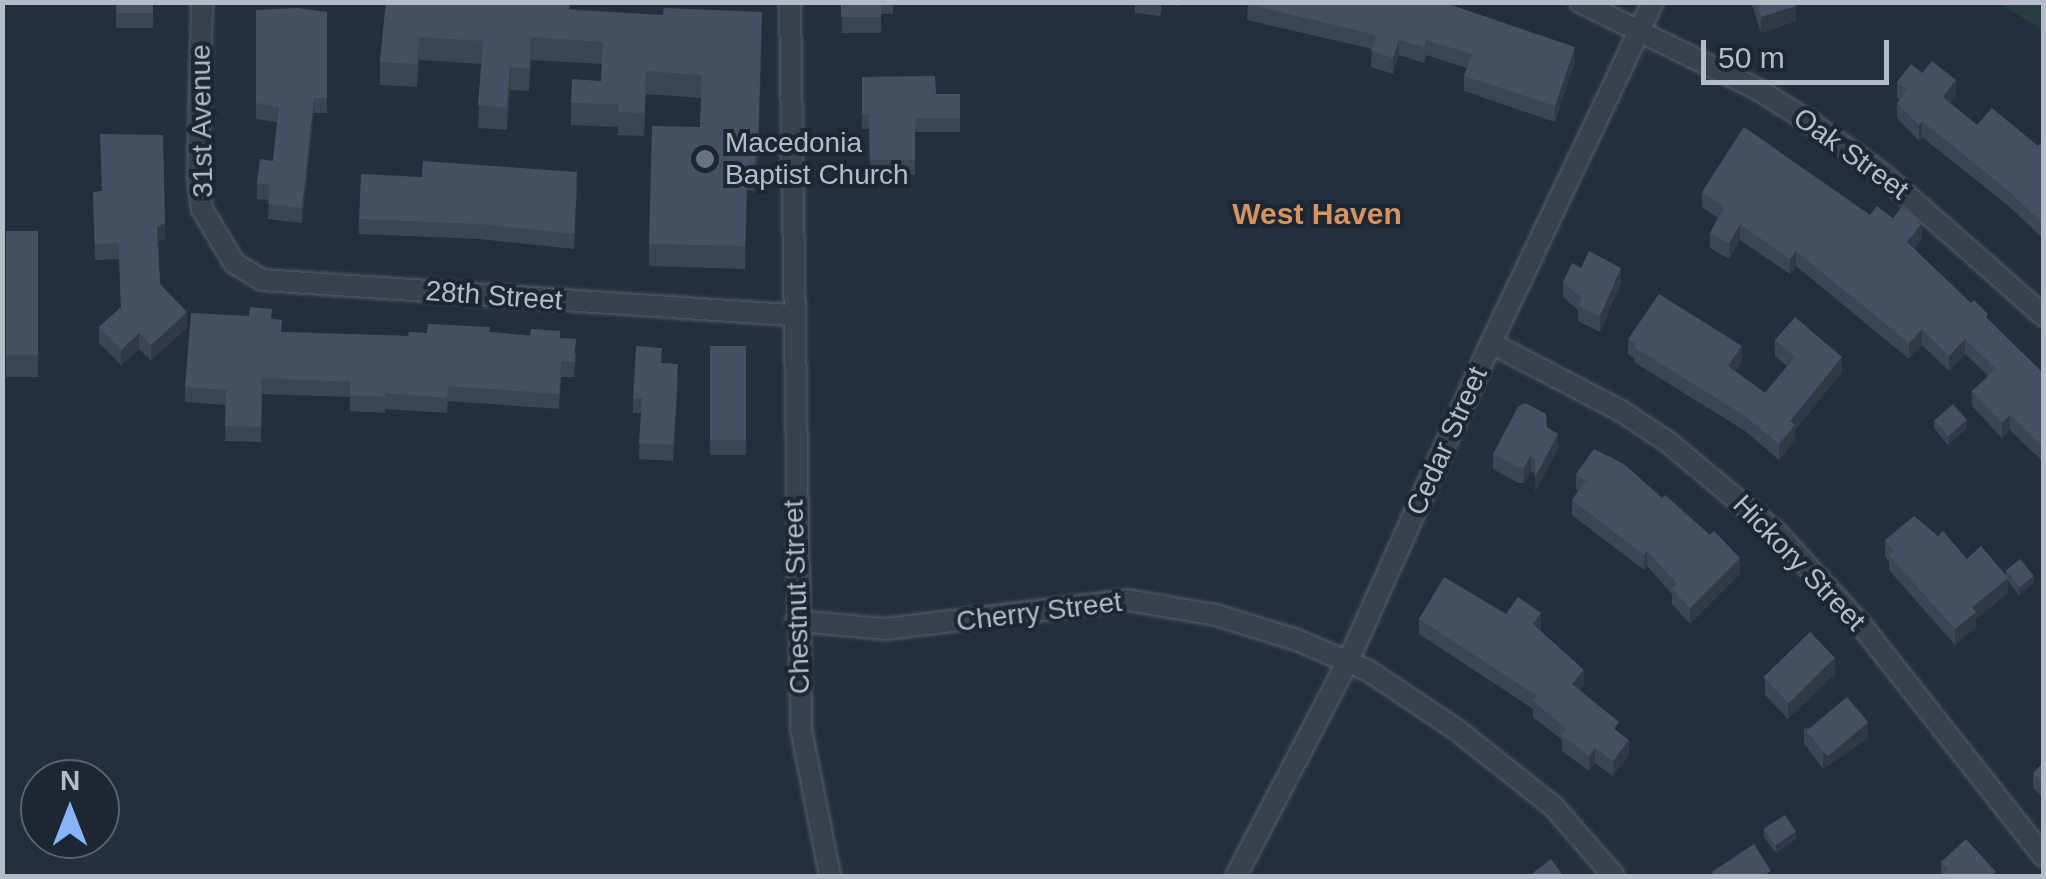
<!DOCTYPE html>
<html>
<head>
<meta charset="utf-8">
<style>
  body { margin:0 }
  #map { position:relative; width:2046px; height:879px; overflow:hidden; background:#242f3e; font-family:Helvetica,sans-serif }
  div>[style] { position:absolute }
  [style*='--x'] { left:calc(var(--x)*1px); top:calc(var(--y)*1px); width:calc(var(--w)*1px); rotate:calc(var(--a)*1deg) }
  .green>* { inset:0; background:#263c3f }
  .roads { filter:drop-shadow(0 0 2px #565f6c) drop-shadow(0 0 2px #565f6c) }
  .minor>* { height:20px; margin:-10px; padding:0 10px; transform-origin:10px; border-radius:10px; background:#38414e }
  .wall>* { inset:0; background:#3b4654; transform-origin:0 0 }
  .shaded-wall>* { inset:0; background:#303945 }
  .building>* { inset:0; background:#455162; transform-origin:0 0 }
  .dots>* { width:28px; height:28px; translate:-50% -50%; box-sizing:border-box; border:5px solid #1d2633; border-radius:50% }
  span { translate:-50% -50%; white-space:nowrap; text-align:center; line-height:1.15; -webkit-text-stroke:8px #1d2633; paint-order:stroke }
  .street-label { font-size:28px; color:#b4bcc9 }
  .poi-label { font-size:28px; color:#b4bcc9 }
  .left { translate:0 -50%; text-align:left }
  .neighbourhood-label { font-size:30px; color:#d59563; font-weight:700 }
  .frame { position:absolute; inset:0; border:5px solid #b4bcc9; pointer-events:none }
  .north { position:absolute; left:20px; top:759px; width:100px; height:100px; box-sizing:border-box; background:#1d2633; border:2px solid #59626f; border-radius:50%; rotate:0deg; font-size:28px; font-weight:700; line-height:40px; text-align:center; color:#b4bcc9 }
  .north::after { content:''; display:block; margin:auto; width:35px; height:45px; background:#8ab4f8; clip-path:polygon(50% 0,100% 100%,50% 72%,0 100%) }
  .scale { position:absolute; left:1701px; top:40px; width:188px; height:45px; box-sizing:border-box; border:5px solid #b4bcc9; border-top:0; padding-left:12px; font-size:30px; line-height:35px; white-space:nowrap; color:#b4bcc9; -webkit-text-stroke:8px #1d2633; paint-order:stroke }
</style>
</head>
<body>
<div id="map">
  <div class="green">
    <i style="clip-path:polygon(2000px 3px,2043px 3px,2043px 31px)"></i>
  </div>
  <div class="roads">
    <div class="minor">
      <i style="--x:202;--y:2;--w:176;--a:91.3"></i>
      <i style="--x:198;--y:178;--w:31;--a:83"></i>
      <i style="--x:202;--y:209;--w:63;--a:59.3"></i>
      <i style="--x:234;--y:263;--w:33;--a:31"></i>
      <i style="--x:262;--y:280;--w:530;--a:3.79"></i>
      <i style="--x:790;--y:2;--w:727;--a:89.13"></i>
      <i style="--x:801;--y:729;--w:150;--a:78.8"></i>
      <i style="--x:1580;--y:2;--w:199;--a:26.2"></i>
      <i style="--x:1759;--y:90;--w:62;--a:32.4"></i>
      <i style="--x:1811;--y:123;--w:90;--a:35.5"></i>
      <i style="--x:1884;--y:175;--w:213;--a:41.4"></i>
      <i style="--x:1491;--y:343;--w:147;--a:27.6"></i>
      <i style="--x:1621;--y:411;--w:56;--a:33.4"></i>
      <i style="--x:1668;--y:442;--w:142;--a:39.9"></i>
      <i style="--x:1777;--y:533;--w:125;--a:47.6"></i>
      <i style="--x:1861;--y:625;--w:295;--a:51.7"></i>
      <i style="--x:796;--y:621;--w:89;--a:5.1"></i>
      <i style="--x:885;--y:629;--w:244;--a:-6.8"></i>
      <i style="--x:1127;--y:600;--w:90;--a:9.6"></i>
      <i style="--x:1216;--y:615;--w:85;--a:17.2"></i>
      <i style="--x:1297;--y:640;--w:78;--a:23.3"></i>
      <i style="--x:1369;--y:671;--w:106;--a:33.8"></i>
      <i style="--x:1457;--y:730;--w:122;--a:38.4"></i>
      <i style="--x:1553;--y:806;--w:93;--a:48.9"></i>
      <i style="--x:1236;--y:876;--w:245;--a:-62.5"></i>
      <i style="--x:1349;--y:659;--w:346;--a:-65.8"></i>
      <i style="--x:1491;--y:343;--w:378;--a:-64.6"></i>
    </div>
  </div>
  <div class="wall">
    <i style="left:116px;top:2px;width:37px;height:26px"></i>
    <i style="clip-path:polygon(386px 2px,570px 9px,663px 15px,664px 8px,758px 168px,754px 191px,747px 190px,745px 269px,649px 266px,649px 244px,700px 127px,701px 98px,646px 94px,644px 136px,618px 135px,618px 127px,571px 125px,571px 103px,601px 81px,602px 64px,531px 60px,529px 91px,510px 90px,507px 130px,478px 128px,481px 64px,419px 60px,417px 87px,380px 85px,380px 62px)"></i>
    <i style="clip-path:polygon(841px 2px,893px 2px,893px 14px,881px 14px,881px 33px,842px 33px)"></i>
    <i style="clip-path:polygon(1125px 2px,1179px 2px,1179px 6px,1162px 4px,1160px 16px,1135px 13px,1135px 3px)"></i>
    <i style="clip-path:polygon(1248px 2px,1452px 5px,1575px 62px,1555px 122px,1464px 91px,1464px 76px,1467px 68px,1426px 55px,1424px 63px,1399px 55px,1393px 74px,1371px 67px,1372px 49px,1247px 20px)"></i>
    <i style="clip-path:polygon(1751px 2px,1794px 2px,1796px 21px,1761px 33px)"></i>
    <i style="clip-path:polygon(256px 10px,327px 12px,327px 113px,314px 113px,302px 223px,268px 219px,269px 200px,257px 199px,257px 183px,273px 161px,277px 122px,256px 119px)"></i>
    <i style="clip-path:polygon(1922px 73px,1956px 96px,1950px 103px,1977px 125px,2038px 146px,2044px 140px,2044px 240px,2011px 208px,1922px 137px,1919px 141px,1897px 118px,1897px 103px,1900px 100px,1897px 98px,1897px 82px)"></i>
    <i style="clip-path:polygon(862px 77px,936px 94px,960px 94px,960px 132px,915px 132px,915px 175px,870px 175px,869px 129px,862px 129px)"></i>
    <i style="clip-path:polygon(577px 188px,574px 249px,479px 239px,359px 234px,359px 219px)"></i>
    <i style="clip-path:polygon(93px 192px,165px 239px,158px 242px,160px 284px,187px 328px,151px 360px,139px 349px,121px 365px,99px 343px,99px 327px,121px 308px,119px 259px,95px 260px)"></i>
    <i style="clip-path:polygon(1702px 192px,1893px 218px,1922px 239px,1914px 249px,2044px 374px,2044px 463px,2010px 430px,2002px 438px,1972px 406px,1972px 391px,1988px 376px,1965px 354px,1949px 371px,1922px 345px,1909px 359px,1796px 266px,1790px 274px,1740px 240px,1729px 259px,1710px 248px,1710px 233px,1718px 218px,1702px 207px)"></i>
    <i style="left:6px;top:231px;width:32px;height:146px"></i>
    <i style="clip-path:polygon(1563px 282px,1621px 283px,1600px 332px,1578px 321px,1578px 310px,1563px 297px)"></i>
    <i style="clip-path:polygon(249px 316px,272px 319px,282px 332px,408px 336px,427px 333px,490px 332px,560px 338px,576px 354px,574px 377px,561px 377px,559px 409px,448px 401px,447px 413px,385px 409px,385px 413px,350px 411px,350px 397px,262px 394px,261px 442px,225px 441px,226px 405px,185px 402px,185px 387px)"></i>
    <i style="clip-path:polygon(1628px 339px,1742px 362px,1735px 371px,1765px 393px,1787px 366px,1775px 356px,1775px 340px,1842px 372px,1795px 430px,1795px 440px,1779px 460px,1745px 431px,1634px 362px,1634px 358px,1628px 354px)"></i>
    <i style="left:710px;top:346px;width:36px;height:109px"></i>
    <i style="clip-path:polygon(662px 363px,678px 379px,673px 461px,639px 459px,641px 413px,633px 413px,633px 398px)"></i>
    <i style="clip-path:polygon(1934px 421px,1967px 428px,1948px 445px,1934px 428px)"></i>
    <i style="clip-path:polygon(1547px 427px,1558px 449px,1535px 492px,1535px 473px,1531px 471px,1524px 483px,1518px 483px,1493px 469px,1493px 454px)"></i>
    <i style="clip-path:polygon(1576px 474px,1740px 574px,1690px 624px,1672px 604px,1672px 594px,1647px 566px,1644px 570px,1572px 515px,1572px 500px,1578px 491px,1576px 489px)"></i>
    <i style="clip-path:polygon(1885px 540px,1967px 559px,2006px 575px,2006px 571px,2034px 583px,2019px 595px,2008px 581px,2008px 593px,1976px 619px,1976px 627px,1955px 645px,1889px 570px,1889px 561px,1885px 556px)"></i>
    <i style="clip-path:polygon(1506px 614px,1541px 628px,1540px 630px,1584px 685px,1580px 690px,1619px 733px,1629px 755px,1613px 776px,1595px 763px,1589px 771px,1562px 751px,1562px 740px,1533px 717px,1533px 709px,1419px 634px,1419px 619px)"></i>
    <i style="clip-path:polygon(1835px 674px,1788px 719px,1765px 695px,1765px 679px)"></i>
    <i style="clip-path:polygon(1804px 728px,1868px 738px,1823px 769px,1804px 743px)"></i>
    <i style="clip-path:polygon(2044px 762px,2044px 799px,2033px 788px,2033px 773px)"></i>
    <i style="clip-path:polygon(1764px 829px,1796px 839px,1776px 853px,1764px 837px)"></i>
    <i style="clip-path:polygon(1941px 862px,1996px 876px,1941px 875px)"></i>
  </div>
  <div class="shaded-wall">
    <i style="clip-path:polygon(1796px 6px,1796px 21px,1761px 33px,1761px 17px)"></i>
    <i style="clip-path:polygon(762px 35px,758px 168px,754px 191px,754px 168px)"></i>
    <i style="clip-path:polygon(1399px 40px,1399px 55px,1393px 74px,1393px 58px)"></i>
    <i style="clip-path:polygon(1575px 47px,1575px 62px,1555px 122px,1555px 106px)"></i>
    <i style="clip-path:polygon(510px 67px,510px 90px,507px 130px,507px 108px)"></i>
    <i style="clip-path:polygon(1956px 80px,1956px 96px,1943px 112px,1943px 97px)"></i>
    <i style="clip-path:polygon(314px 98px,314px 113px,302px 223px,302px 208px)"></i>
    <i style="clip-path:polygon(1922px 121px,1922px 137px,1919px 141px,1919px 125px)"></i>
    <i style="clip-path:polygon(165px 223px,165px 239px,157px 243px,157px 227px)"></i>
    <i style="clip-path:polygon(1922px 223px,1922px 239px,1907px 257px,1907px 242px)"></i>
    <i style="clip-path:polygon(1740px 224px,1740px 240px,1729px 259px,1729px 244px)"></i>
    <i style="clip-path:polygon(1796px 251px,1796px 266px,1790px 274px,1790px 259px)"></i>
    <i style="clip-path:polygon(1621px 268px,1621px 283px,1600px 332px,1600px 316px)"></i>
    <i style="clip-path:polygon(187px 312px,187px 328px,151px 360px,151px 345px)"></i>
    <i style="clip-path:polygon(1922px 329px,1922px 345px,1909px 359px,1909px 343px)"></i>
    <i style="clip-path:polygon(139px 333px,139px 349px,121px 365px,121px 350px)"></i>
    <i style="clip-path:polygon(1965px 339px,1965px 354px,1949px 371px,1949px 356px)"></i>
    <i style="clip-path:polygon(1742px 346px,1742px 362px,1728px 381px,1728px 366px)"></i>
    <i style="clip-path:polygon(1842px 357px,1842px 372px,1795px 430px,1795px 440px,1779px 460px,1779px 444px,1790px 421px)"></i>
    <i style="clip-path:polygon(2010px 415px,2010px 430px,2002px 438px,2002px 423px)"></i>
    <i style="clip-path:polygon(1967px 420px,1967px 428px,1948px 445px,1948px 437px)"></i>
    <i style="clip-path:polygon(1558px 434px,1558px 449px,1535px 492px,1535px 477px)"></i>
    <i style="clip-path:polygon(1531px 455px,1531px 471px,1524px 483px,1524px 468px)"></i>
    <i style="clip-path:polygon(1647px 551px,1647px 566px,1644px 570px,1644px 555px)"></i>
    <i style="clip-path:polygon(1740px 558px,1740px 574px,1690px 624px,1690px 608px)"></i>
    <i style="clip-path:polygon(2034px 576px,2034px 583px,2019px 595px,2019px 587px)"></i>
    <i style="clip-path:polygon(2008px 578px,2008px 593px,1976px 619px,1976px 627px,1955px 645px,1955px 629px,1972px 607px)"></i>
    <i style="clip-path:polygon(1541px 613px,1541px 628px,1533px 639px,1533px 624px)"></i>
    <i style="clip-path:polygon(1835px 658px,1835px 674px,1788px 719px,1788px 704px)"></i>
    <i style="clip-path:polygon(1584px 670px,1584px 685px,1572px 700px,1572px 684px)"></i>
    <i style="clip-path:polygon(1868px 722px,1868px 738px,1823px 769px,1823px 754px)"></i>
    <i style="clip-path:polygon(1629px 740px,1629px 755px,1613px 776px,1613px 761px)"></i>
    <i style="clip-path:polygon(1595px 748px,1595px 763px,1589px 771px,1589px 756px)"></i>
    <i style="clip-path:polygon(1796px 832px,1796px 839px,1776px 853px,1776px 845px)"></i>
  </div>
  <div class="building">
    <i style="left:117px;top:2px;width:36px;height:11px"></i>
    <i style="clip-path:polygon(386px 2px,463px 2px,497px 5px,497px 2px,565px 2px,570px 3px,569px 9px,578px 11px,663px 15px,664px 8px,762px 12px,758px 145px,754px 168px,747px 168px,745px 246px,649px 244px,652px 126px,700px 127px,702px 75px,646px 71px,644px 113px,618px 112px,619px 104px,571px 103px,572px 79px,601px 81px,603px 42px,531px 37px,529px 68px,510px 67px,507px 108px,478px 105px,483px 41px,419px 37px,417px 64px,380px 62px)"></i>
    <i style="left:841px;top:2px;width:40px;height:15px"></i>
    <i style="clip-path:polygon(1248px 2px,1452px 2px,1451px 5px,1575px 47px,1555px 106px,1464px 76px,1472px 54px,1426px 40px,1424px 47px,1399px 40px,1393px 58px,1371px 51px,1376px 35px,1247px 4px)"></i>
    <i style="clip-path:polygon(1756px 2px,1794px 2px,1796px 6px,1761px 17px)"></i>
    <i style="clip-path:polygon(297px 8px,327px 12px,327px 98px,314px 98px,302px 208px,268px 204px,270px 185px,257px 183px,260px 159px,273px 161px,279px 107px,256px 103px,256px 10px)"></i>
    <i style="clip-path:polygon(1932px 61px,1956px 80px,1943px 97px,1977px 125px,1992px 108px,2038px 146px,2044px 140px,2044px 225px,2011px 193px,1922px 121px,1919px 125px,1897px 103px,1907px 90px,1897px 82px,1911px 64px,1922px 73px)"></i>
    <i style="clip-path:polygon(935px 76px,936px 94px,960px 94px,960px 118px,915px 118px,915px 160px,870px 160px,869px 114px,862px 114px,862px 77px)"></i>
    <i style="clip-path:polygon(1744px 127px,1870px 215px,1877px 206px,1893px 218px,1902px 207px,1922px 223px,1907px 242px,1971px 303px,1974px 300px,1988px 314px,1986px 317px,2044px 374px,2044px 448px,2010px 415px,2002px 423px,1972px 391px,1996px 369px,1965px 339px,1949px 356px,1922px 329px,1909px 343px,1796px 251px,1790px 259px,1740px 224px,1729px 244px,1710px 233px,1724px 207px,1702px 192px)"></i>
    <i style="clip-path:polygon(100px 134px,163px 135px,165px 223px,157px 227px,160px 284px,187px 312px,151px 345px,139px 333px,121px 350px,99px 327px,121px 307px,119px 243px,95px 244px,93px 192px,102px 191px)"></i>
    <i style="clip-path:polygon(423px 161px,577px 172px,574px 234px,479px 224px,359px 219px,361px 174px,422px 177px)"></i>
    <i style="left:6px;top:231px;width:32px;height:124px"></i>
    <i style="clip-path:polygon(1589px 251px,1621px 268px,1600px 316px,1578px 306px,1582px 298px,1563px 282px,1572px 263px,1581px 268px)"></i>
    <i style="clip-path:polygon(1659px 294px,1742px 346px,1728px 366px,1765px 393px,1795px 357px,1775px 340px,1795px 317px,1842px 357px,1790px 421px,1795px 425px,1779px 444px,1745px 416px,1634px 347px,1636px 344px,1628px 339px)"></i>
    <i style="clip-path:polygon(250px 307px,272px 309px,271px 319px,282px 320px,281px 332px,408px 336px,409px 332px,427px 333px,428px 324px,490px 327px,489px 332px,530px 336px,531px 329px,560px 331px,560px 338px,576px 339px,574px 362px,561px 361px,559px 394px,448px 386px,447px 398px,385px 393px,385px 397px,350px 395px,350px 382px,262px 378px,261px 427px,225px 426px,226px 390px,185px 387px,191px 313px,249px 316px)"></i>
    <i style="clip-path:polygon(636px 346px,662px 348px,661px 363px,678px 364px,673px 445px,639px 443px,642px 398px,633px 398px)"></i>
    <i style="left:710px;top:346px;width:36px;height:94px"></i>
    <i style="clip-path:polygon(1525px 403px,1546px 414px,1547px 427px,1558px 434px,1535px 477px,1535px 458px,1531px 455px,1524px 468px,1518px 467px,1493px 454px,1518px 407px)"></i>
    <i style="left:1953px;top:404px;width:21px;height:25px;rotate:49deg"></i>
    <i style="clip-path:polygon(1594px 449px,1624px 464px,1662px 498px,1665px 495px,1710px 535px,1714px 531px,1740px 558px,1690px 608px,1672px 589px,1677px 584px,1647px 551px,1644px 555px,1572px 500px,1586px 481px,1576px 474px)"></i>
    <i style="clip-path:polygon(1914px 516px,1938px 536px,1943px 531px,1967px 559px,1981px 546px,2008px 578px,1972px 607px,1976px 612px,1955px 629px,1889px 555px,1894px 551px,1885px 540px)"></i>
    <i style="left:2020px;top:559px;width:22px;height:18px;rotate:51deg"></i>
    <i style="clip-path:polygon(1444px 577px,1506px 614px,1518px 597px,1541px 613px,1533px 624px,1584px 670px,1572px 684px,1619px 722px,1614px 729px,1629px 740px,1613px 761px,1595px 748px,1589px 756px,1562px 735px,1567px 729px,1533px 701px,1537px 696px,1419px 619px)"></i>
    <i style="left:1810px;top:632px;width:36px;height:65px;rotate:46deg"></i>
    <i style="left:1847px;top:697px;width:33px;height:53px;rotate:50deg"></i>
    <i style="clip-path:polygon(2044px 762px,2044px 784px,2033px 773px)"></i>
    <i style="left:1785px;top:815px;width:20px;height:25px;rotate:57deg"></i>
    <i style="clip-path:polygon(1966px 839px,1996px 872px,1991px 876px,1940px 876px,1948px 869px,1941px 862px)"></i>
    <i style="clip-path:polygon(1754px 844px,1771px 871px,1763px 876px,1715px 876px,1712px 872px)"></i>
    <i style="clip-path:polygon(1551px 859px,1563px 876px,1529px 876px)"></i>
  </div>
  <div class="dots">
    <i style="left:705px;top:159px;background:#6b7280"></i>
  </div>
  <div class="street-label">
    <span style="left:202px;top:121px;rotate:-91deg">31st Avenue</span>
    <span style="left:1851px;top:154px;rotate:36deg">Oak Street</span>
    <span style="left:494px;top:296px;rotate:4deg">28th Street</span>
    <span style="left:1447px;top:441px;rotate:-66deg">Cedar Street</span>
    <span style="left:1799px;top:563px;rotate:46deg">Hickory Street</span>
    <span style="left:797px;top:597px;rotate:-92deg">Chestnut Street</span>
    <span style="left:1039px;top:612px;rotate:-7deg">Cherry Street</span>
  </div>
  <div class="poi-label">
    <span class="left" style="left:725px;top:159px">Macedonia<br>Baptist Church</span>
  </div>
  <div class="neighbourhood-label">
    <span style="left:1317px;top:214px">West Haven</span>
  </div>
  <div class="frame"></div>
  <div class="north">N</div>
  <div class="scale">50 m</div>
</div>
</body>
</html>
